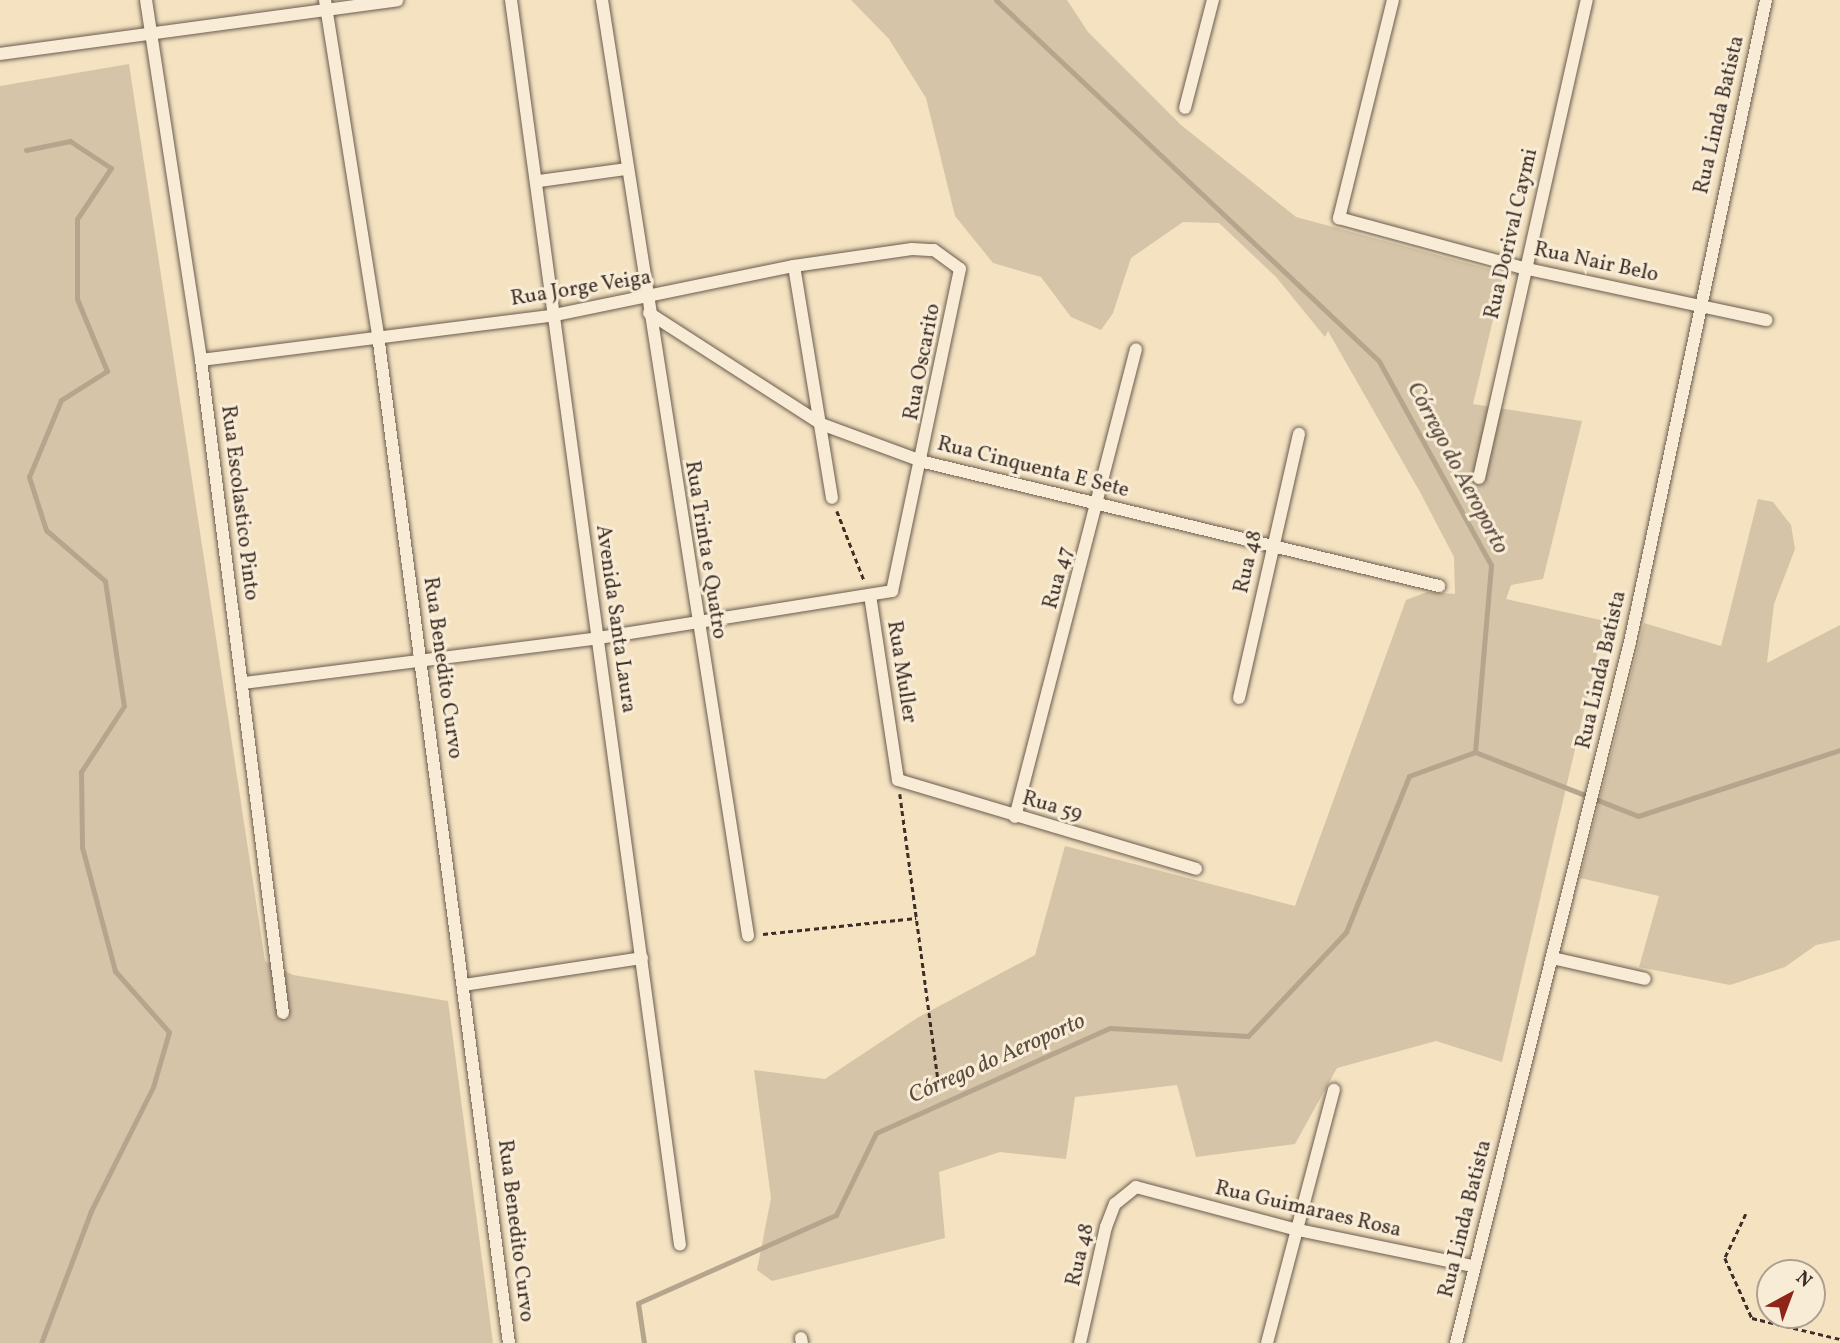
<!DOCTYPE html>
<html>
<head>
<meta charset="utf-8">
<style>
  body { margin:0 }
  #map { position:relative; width:1840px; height:1343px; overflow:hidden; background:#f4e2c1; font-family:Vollkorn,serif }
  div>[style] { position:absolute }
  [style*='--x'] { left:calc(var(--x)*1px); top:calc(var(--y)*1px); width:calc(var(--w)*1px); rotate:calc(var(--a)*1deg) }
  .green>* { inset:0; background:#d5c4a7 }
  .stream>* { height:5px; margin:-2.5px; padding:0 2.5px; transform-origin:2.5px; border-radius:2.5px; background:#b6a58d }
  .path>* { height:2.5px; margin-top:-1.25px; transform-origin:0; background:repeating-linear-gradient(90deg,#3d2f27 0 5px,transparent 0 8.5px) }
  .roads { filter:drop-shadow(0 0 2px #6b5c4e) drop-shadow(0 0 2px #6b5c4e) }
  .street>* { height:12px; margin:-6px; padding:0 6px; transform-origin:6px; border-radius:6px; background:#f8ecd7 }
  span { translate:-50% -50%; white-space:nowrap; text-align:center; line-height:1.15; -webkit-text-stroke:6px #f8ecd7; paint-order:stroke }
  .street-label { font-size:21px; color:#3d2f27 }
  .water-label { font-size:23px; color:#5b4c40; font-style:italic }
  .north { position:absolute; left:1756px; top:1259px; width:70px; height:70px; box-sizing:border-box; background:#f8ecd7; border:2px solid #ada091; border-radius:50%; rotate:41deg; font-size:19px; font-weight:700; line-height:28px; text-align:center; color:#3d2f27 }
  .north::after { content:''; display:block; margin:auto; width:24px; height:32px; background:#8f2418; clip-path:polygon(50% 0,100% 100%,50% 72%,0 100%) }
</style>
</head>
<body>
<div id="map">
  <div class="green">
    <i style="clip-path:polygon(851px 0,1067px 0,1088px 32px,1181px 125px,1296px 217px,1504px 273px,1473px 404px,1582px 421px,1543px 579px,1511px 585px,1506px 599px,1605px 621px,1502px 1062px,1436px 1041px,1337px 1068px,1295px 1144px,1196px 1157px,1177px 1085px,1075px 1097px,1066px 1159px,1000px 1152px,939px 1172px,945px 1238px,772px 1281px,757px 1270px,771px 1198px,754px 1070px,825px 1079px,917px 1018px,1035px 955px,1065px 846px,1295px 906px,1406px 600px,1427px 592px,1455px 594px,1454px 557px,1420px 492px,1328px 331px,1325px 337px,1276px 277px,1219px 223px,1183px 222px,1131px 258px,1113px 313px,1101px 330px,1071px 317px,1041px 277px,993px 263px,955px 216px,926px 98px,889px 39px)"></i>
    <i style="clip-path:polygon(129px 64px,265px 961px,293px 975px,448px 1001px,493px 1343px,0 1343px,0 86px)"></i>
    <i style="clip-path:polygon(1758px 499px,1773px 502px,1791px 525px,1795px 549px,1774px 604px,1767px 663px,1840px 625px,1840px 940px,1816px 945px,1785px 967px,1730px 985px,1639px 967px,1659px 896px,1580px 878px,1644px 623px,1721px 646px)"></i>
  </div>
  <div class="stream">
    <i style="--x:26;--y:150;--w:45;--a:-11.6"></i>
    <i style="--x:70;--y:141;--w:49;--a:33.4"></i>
    <i style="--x:111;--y:168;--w:61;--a:123.7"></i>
    <i style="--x:77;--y:219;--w:80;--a:90"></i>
    <i style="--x:77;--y:299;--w:78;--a:67.4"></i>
    <i style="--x:107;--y:371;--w:54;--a:147.8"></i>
    <i style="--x:61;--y:400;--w:83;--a:112.6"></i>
    <i style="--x:29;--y:477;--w:56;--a:72.2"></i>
    <i style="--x:46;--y:530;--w:78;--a:40.8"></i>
    <i style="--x:105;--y:581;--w:126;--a:81.4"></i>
    <i style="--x:124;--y:706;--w:79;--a:123.1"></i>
    <i style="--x:81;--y:772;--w:75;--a:89.2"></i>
    <i style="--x:82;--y:847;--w:128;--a:75.1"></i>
    <i style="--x:115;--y:971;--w:81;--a:48.5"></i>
    <i style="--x:169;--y:1032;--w:57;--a:106.2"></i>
    <i style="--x:153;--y:1087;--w:139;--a:116.6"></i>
    <i style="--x:91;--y:1211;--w:141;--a:110.7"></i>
    <i style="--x:1475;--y:752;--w:175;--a:21.4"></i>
    <i style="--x:1638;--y:816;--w:213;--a:-18.1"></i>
    <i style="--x:644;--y:1343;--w:40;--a:-98.5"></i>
    <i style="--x:638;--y:1303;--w:217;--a:-24"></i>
    <i style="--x:836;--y:1215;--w:91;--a:-64"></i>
    <i style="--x:876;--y:1133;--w:256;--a:-24.2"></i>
    <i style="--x:1110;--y:1028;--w:138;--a:3.3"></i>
    <i style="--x:1248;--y:1036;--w:143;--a:-46.7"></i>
    <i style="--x:1346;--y:932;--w:168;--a:-68"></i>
    <i style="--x:1409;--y:776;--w:70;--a:-20"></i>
    <i style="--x:1475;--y:752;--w:188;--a:-85.1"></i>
    <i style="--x:1491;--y:565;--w:233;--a:-118.8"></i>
    <i style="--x:1379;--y:361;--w:526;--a:-136.69"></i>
  </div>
  <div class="path">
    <i style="--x:837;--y:511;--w:74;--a:68.6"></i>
    <i style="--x:900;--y:794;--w:301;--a:82.4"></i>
    <i style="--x:763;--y:934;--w:154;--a:-6"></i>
    <i style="--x:1746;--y:1214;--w:49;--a:115.5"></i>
    <i style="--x:1725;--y:1258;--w:66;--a:65.8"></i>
    <i style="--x:1752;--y:1318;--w:90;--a:13.4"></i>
  </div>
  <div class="roads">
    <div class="street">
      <i style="--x:146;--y:0;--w:364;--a:81.3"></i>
      <i style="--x:201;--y:360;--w:658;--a:82.84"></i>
      <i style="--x:325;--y:0;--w:339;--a:81"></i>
      <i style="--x:378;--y:335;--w:1016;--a:82.6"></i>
      <i style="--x:511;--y:0;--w:1256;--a:82.27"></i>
      <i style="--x:602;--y:0;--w:947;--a:81.13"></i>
      <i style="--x:1393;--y:0;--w:225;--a:103.9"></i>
      <i style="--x:1339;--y:218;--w:191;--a:15.2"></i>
      <i style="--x:1523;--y:268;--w:249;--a:12.1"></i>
      <i style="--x:0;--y:54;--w:401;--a:-7.7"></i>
      <i style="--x:1185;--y:108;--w:112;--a:-75.5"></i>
      <i style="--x:539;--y:181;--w:89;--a:-7.8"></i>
      <i style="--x:794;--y:266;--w:235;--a:80.7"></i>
      <i style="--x:649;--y:313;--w:205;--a:32.8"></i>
      <i style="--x:821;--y:424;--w:110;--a:20.3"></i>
      <i style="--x:924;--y:462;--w:530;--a:13.54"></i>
      <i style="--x:201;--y:360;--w:352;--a:-7.2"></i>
      <i style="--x:550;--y:316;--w:249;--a:-11.6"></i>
      <i style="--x:794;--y:266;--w:119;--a:-8.2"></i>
      <i style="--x:912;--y:249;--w:22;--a:3"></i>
      <i style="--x:934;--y:250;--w:32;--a:36"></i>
      <i style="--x:960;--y:269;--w:329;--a:101.9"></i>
      <i style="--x:892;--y:591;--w:296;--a:170.9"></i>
      <i style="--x:600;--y:638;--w:360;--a:172.8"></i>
      <i style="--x:1479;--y:478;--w:490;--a:-77.3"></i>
      <i style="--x:870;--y:595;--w:187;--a:81.4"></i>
      <i style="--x:898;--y:780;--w:311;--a:16.6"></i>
      <i style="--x:1239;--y:698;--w:271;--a:-77.2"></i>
      <i style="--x:1015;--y:817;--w:483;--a:-75.5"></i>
      <i style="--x:1552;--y:958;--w:95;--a:12.7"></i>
      <i style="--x:464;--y:985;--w:180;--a:-8.6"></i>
      <i style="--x:801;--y:1338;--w:5;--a:79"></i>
      <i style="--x:1080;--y:1343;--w:119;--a:-77.4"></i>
      <i style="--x:1106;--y:1227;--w:25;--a:-69"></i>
      <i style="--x:1115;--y:1204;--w:27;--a:-39"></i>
      <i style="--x:1136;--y:1187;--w:163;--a:14.9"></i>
      <i style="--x:1294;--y:1229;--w:183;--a:11.7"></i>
      <i style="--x:1267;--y:1343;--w:262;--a:-75.2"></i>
      <i style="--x:1456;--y:1343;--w:722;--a:-76.06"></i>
      <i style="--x:1630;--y:642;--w:656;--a:-78.04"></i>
    </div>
  </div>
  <div class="street-label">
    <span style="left:1720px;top:115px;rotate:-77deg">Rua Linda Batista</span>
    <span style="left:1512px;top:234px;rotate:-77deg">Rua Dorival Caymi</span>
    <span style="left:1596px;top:263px;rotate:12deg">Rua Nair Belo</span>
    <span style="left:581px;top:289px;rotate:-9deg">Rua Jorge Veiga</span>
    <span style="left:923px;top:362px;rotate:-79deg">Rua Oscarito</span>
    <span style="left:1033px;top:468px;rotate:14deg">Rua Cinquenta E Sete</span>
    <span style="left:239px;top:503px;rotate:83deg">Rua Escolastico Pinto</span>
    <span style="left:705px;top:550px;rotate:81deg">Rua Trinta e Quatro</span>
    <span style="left:1249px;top:562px;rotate:-77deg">Rua 48</span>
    <span style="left:1059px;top:578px;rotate:-75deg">Rua 47</span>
    <span style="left:615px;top:619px;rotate:82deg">Avenida Santa Laura</span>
    <span style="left:442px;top:668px;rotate:82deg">Rua Benedito Curvo</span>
    <span style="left:1602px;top:670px;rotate:-77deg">Rua Linda Batista</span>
    <span style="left:901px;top:672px;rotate:81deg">Rua Muller</span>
    <span style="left:1052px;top:807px;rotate:16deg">Rua 59</span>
    <span style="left:1308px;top:1210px;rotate:13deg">Rua Guimaraes Rosa</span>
    <span style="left:1466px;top:1219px;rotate:-76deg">Rua Linda Batista</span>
    <span style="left:515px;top:1231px;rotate:83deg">Rua Benedito Curvo</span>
    <span style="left:1081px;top:1255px;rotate:-77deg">Rua 48</span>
  </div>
  <div class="water-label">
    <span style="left:1457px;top:468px;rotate:62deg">Córrego do Aeroporto</span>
    <span style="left:997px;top:1059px;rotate:-24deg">Córrego do Aeroporto</span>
  </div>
  <div class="north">N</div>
</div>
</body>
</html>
